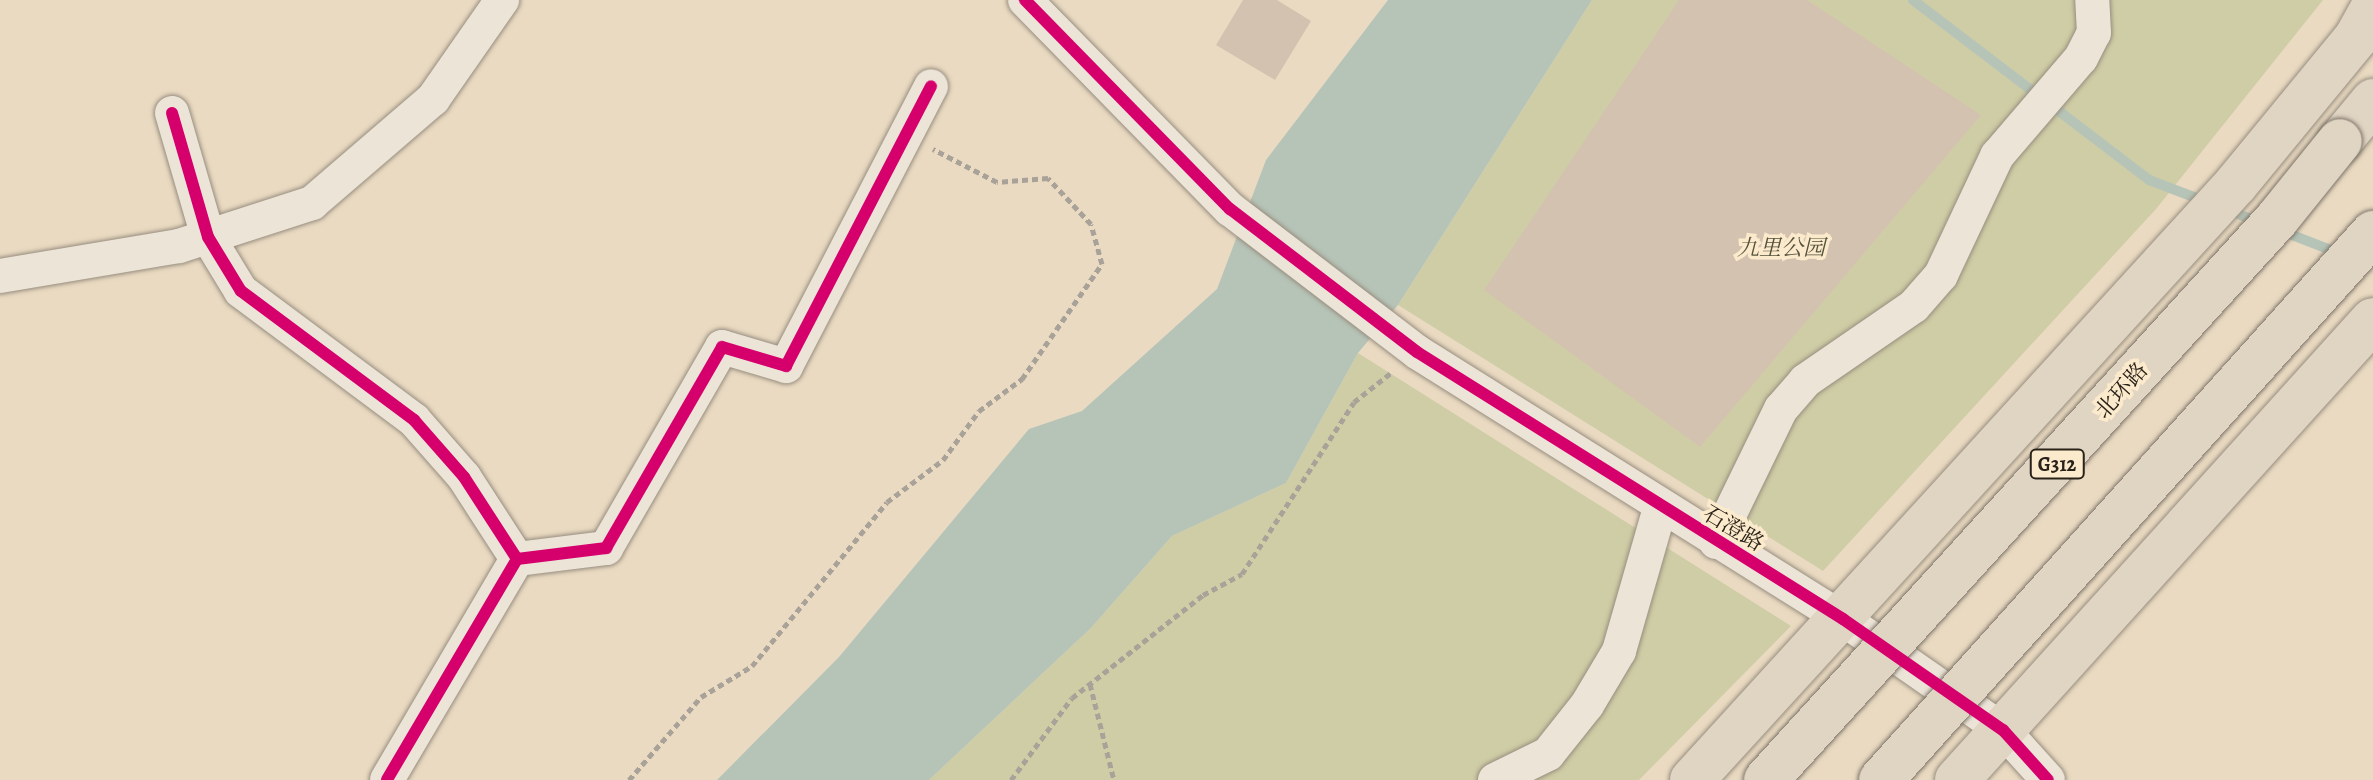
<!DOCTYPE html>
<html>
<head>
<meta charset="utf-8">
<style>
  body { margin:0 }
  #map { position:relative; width:2373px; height:780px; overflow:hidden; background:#eadac2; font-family:Alegreya,"Noto Serif SC",serif }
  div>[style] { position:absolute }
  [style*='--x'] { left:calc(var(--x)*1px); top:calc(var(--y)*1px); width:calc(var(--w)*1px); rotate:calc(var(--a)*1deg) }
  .green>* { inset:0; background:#cfcda6 }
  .water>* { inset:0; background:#b6c4b8 }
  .stream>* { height:10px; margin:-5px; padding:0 5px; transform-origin:5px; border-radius:5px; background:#b6c4b8 }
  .building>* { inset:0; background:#d4c2b0 }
  .path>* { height:5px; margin-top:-2.5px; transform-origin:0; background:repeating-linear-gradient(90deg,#a9a298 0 6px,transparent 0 10px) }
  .roads { filter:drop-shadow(0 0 2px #978e7f) drop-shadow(0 0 2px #978e7f) }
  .minor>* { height:34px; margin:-17px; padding:0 17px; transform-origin:17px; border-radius:17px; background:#ede4d8 }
  .highway>* { height:44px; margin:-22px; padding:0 22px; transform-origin:22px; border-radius:22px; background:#e0d4c3 }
  .bridges { filter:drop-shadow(0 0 2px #7d7468) drop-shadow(0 0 2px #7d7468) }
  .highway-bridge>* { height:44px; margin:-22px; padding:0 22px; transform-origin:22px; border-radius:22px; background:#e0d4c3 }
  .cycleway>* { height:12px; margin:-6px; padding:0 6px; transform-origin:6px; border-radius:6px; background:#d6006c }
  span { translate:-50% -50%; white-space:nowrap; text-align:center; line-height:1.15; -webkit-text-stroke:7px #fceacd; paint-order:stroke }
  .shield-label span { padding:2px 6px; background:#fceacd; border:2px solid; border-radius:6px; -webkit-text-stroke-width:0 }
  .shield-label { font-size:20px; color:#292218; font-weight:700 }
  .park-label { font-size:22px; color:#54523c; font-style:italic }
  .street-label { font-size:22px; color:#292218 }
</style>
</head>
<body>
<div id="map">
  <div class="green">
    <i style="clip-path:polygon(1592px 0,2323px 0,2156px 209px,1823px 571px,1398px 305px)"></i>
    <i style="clip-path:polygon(1358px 353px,1791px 626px,1639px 780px,929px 780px,1091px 628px,1172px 536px,1286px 483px)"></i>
  </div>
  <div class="water">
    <i style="clip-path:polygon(1388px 0,1592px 0,1398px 305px,1358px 353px,1286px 483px,1172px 536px,1091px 628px,929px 780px,717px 780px,839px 657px,1029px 429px,1082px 411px,1217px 289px,1266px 160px)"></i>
  </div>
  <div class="stream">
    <i style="--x:1913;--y:0;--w:297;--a:37.3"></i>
    <i style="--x:2149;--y:180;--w:62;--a:20.8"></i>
    <i style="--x:2226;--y:209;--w:35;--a:22"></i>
    <i style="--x:2282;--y:231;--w:63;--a:21.3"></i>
  </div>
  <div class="building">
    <i style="clip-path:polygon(1243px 0,1277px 0,1311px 21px,1275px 80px,1216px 45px)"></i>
    <i style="clip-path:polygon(1679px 0,1807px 0,1981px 115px,1700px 447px,1484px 290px)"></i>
  </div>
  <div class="path">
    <i style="--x:1090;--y:684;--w:99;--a:76"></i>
    <i style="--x:629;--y:780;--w:110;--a:-49.1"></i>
    <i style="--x:701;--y:697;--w:60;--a:-31.3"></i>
    <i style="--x:752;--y:666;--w:212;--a:-50.5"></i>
    <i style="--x:887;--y:502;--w:70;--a:-36.9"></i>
    <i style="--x:943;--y:460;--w:61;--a:-53.7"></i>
    <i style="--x:979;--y:411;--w:54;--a:-36.7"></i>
    <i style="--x:1022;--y:379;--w:140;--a:-55.2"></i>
    <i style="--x:1102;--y:264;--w:41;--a:-105.4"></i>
    <i style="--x:1091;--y:224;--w:63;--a:-133.1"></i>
    <i style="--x:1048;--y:178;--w:51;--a:175.5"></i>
    <i style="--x:997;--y:182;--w:72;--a:-152.7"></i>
    <i style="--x:1011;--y:780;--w:102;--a:-53.4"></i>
    <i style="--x:1072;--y:698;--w:167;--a:-38.2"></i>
    <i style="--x:1203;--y:595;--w:44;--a:-28.3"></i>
    <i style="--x:1242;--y:574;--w:205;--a:-56.9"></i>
    <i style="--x:1354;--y:402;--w:48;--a:-38.3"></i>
  </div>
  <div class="roads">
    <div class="minor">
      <i style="--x:1025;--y:0;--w:293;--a:45.6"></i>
      <i style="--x:1230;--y:209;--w:235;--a:37.4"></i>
      <i style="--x:1417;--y:352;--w:503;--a:32.08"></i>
      <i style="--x:1843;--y:619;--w:195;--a:34.8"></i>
      <i style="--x:2003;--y:730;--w:67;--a:48"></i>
      <i style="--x:172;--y:113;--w:129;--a:73.8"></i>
      <i style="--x:208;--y:237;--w:63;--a:58.6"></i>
      <i style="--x:241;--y:291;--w:216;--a:36.7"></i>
      <i style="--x:414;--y:420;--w:76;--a:48.7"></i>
      <i style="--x:464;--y:477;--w:98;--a:57.1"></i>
      <i style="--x:517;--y:559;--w:256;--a:120.5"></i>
      <i style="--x:0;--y:276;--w:181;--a:-9.5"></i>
      <i style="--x:179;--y:246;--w:140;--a:-17.9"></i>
      <i style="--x:312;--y:203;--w:160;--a:-40.7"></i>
      <i style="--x:433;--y:99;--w:121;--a:-55.1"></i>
      <i style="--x:1716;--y:542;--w:148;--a:-64"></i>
      <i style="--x:1781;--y:409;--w:37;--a:-49"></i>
      <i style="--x:1805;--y:381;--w:132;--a:-34.5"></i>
      <i style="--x:1914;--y:306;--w:41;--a:-48.9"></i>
      <i style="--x:1941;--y:275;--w:132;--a:-64.8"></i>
      <i style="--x:1997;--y:156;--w:129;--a:-49.4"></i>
      <i style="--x:2081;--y:58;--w:28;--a:-63"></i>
      <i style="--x:2094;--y:33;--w:33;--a:-93"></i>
      <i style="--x:517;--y:559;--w:90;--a:-7"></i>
      <i style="--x:606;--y:548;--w:232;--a:-60"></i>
      <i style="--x:722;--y:347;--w:67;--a:16.5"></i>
      <i style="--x:786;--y:366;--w:315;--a:-62.6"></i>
      <i style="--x:1495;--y:780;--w:59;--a:-26.1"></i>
      <i style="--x:1548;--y:754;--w:63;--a:-51.5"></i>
      <i style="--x:1587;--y:705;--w:63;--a:-59.3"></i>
      <i style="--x:1619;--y:651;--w:149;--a:-74"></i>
    </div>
    <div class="highway">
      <i style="--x:2340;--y:141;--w:52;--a:-50.5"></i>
      <i style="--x:1692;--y:780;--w:807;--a:-47.61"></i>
      <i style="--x:2236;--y:184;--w:189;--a:-50.6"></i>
      <i style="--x:2356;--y:38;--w:35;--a:-61"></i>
      <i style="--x:1957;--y:780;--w:620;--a:-47.88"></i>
    </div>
  </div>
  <div class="bridges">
    <div class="highway-bridge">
      <i style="--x:1766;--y:780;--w:759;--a:-47.67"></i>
      <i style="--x:2277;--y:219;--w:100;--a:-51.1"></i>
      <i style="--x:1881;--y:780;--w:736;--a:-48.03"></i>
    </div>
  </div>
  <div class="cycleway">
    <i style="--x:1025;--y:0;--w:293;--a:45.6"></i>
    <i style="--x:1230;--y:209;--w:235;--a:37.4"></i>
    <i style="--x:1417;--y:352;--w:503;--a:32.08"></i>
    <i style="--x:1843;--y:619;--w:195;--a:34.8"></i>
    <i style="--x:2003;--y:730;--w:67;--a:48"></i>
    <i style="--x:172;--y:113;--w:129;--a:73.8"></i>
    <i style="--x:208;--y:237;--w:63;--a:58.6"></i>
    <i style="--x:241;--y:291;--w:216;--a:36.7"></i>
    <i style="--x:414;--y:420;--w:76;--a:48.7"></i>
    <i style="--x:464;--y:477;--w:98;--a:57.1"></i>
    <i style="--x:517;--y:559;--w:256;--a:120.5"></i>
    <i style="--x:517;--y:559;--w:90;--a:-7"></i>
    <i style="--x:606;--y:548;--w:232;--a:-60"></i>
    <i style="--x:722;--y:347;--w:67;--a:16.5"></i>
    <i style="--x:786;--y:366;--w:315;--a:-62.6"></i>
  </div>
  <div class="shield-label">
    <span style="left:2057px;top:464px">G312</span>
  </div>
  <div class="park-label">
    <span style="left:1781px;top:249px">九里公园</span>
  </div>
  <div class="street-label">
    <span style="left:2122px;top:391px;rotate:-48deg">北环路</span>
    <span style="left:1733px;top:529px;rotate:31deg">石澄路</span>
  </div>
</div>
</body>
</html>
